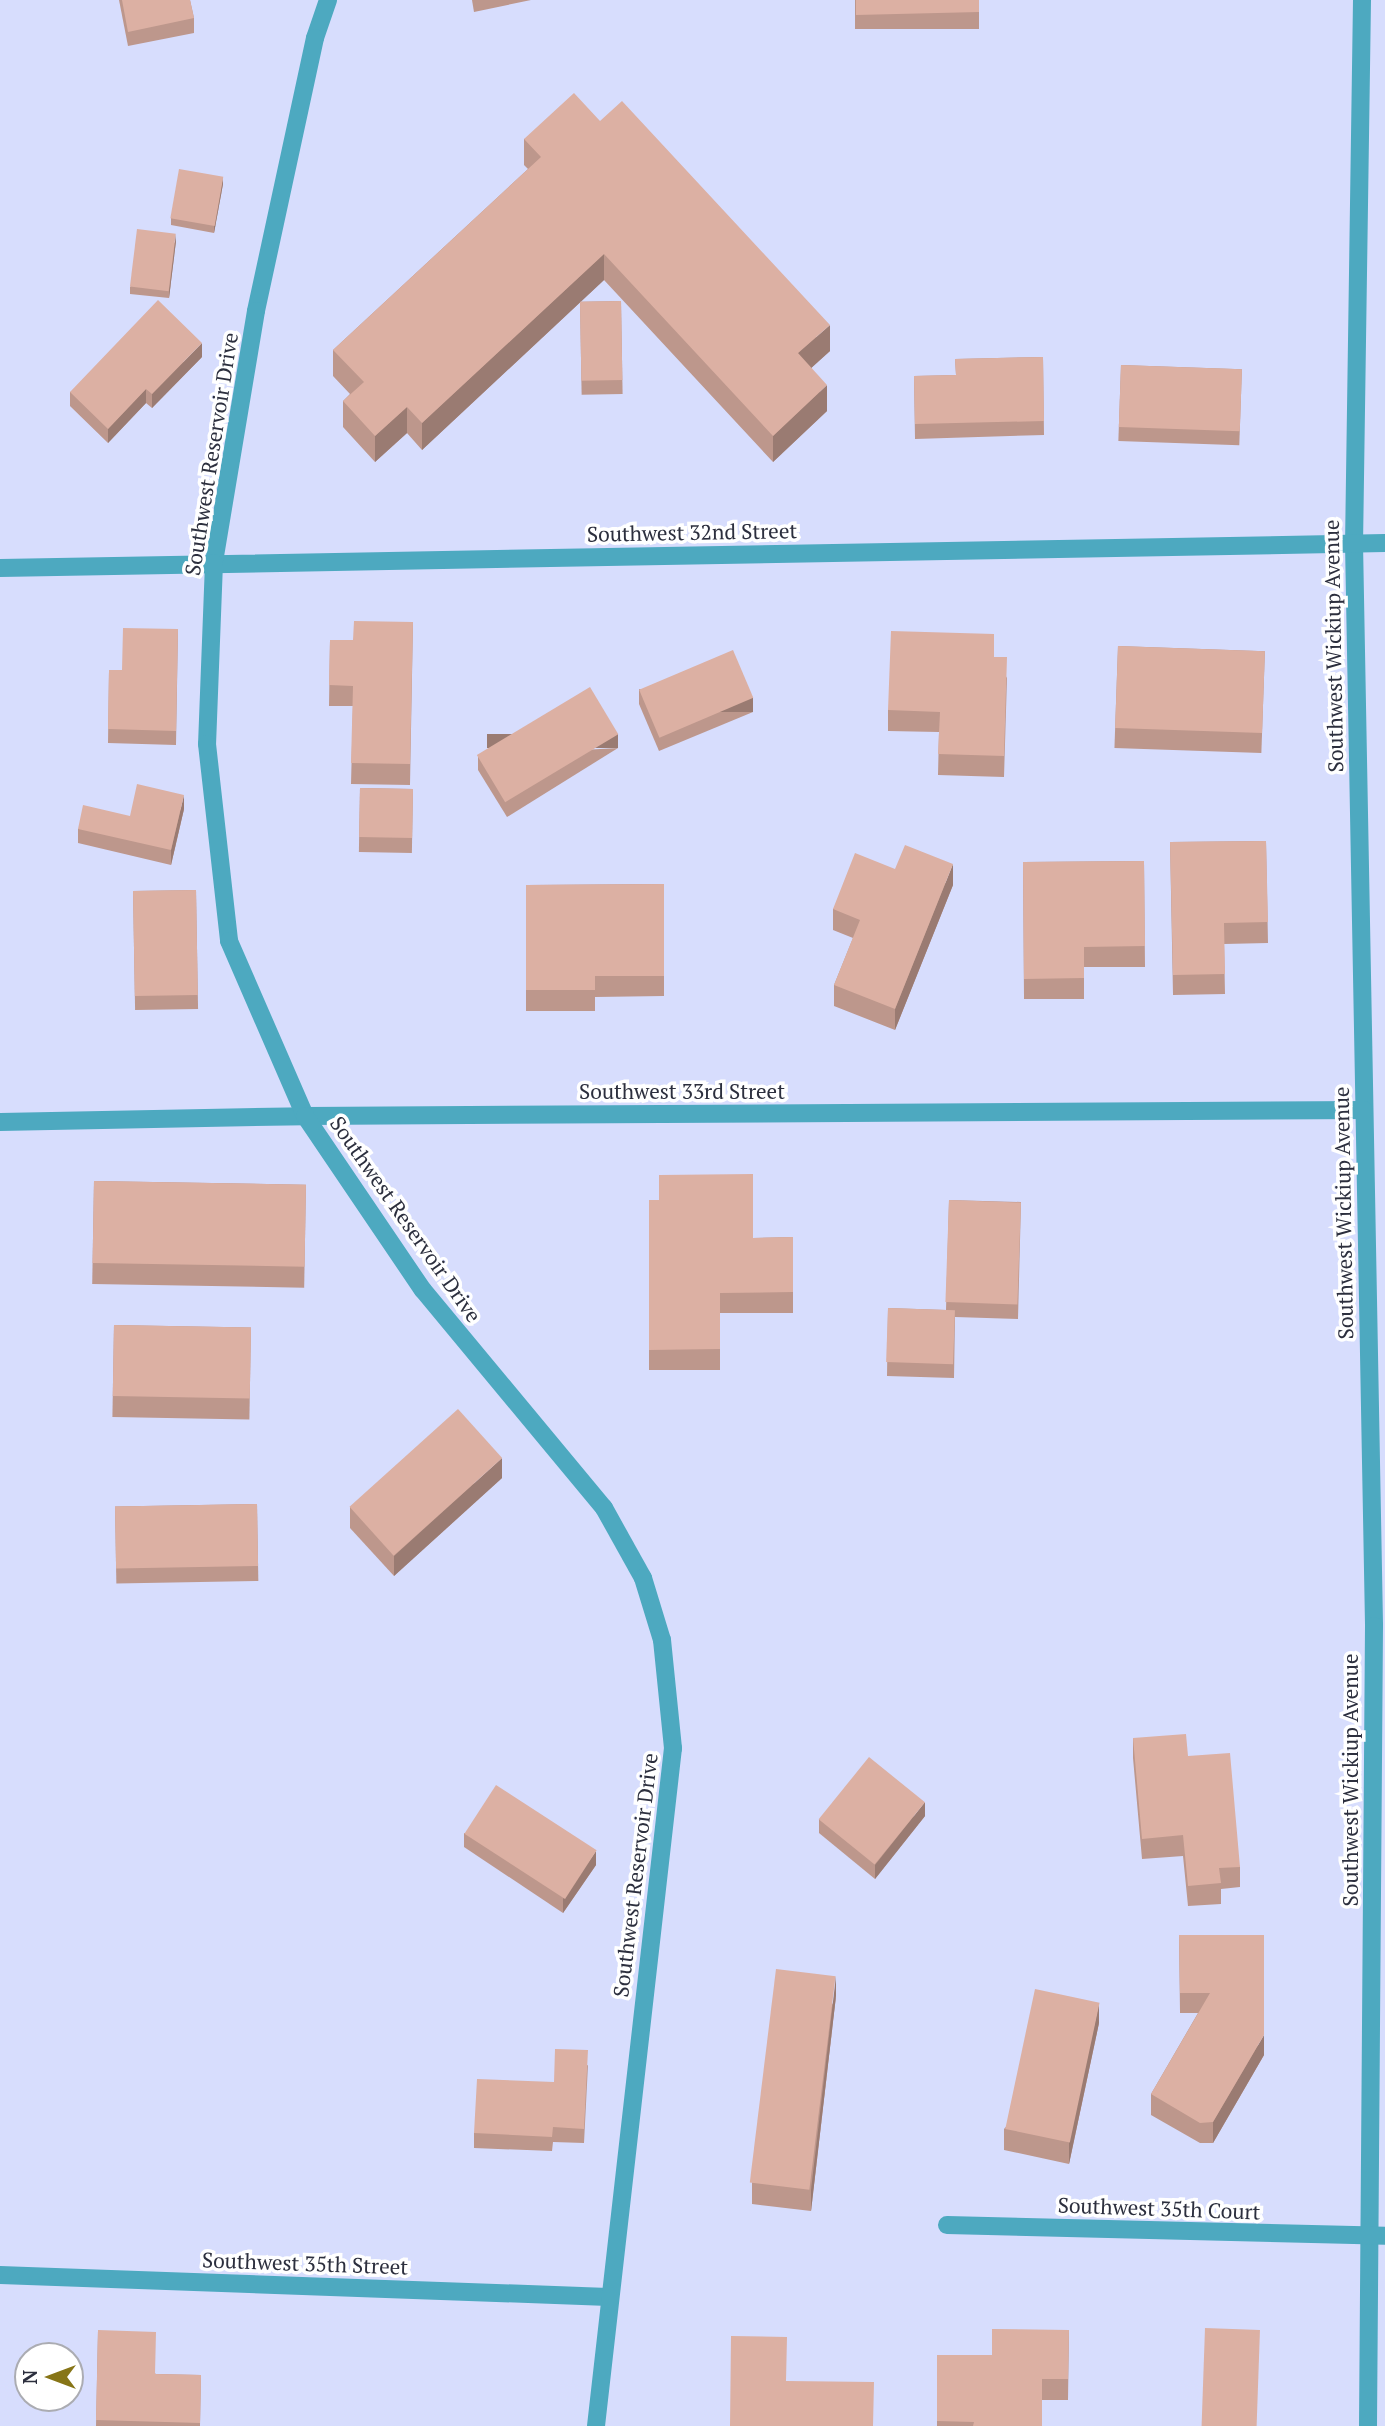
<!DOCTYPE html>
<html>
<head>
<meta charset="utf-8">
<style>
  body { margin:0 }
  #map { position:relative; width:1385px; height:2426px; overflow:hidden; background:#d7ddfd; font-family:"PT Serif",serif }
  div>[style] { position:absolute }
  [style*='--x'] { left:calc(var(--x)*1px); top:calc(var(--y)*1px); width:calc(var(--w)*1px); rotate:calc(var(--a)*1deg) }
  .minor>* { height:18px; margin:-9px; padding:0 9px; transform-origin:9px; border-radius:9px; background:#4da9c0 }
  .tertiary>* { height:18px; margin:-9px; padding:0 9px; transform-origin:9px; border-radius:9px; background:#4da9c0 }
  .wall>* { inset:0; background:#bd978c; transform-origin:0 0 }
  .shaded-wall>* { inset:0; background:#9a7b72; transform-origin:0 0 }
  .building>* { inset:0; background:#dcb0a3; transform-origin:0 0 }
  span { translate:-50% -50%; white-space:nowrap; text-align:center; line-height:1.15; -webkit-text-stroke:7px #fff; paint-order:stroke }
  .street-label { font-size:21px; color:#2c2f3e }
  .north { position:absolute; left:14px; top:2342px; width:70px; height:70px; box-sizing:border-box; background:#fff; border:2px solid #abacb2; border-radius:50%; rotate:270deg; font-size:19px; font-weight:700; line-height:28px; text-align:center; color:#2c2f3e }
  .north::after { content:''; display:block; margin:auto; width:24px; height:32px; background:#877517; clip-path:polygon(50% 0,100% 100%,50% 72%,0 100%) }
</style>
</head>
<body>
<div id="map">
  <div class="minor">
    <i style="--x:1362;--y:0;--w:543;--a:90.84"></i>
    <i style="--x:1354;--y:543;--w:1083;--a:88.94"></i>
    <i style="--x:1374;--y:1626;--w:800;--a:90.43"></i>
    <i style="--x:0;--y:568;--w:1385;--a:-1.03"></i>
    <i style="--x:0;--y:1122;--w:305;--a:-1.1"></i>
    <i style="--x:305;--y:1116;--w:1059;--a:-0.32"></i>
    <i style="--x:947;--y:2225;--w:438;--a:1.4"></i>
    <i style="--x:0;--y:2275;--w:609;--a:2.07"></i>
  </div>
  <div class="tertiary">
    <i style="--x:328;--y:0;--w:40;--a:108.9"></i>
    <i style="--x:315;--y:38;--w:279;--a:102.2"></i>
    <i style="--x:256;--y:311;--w:255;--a:99.5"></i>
    <i style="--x:214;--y:563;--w:181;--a:92.2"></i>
    <i style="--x:207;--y:744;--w:198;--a:83.6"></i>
    <i style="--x:229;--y:941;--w:191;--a:66.5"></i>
    <i style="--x:305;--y:1116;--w:210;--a:55.9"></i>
    <i style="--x:423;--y:1290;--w:283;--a:50.3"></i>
    <i style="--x:604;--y:1508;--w:80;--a:60.9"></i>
    <i style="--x:643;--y:1578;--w:65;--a:73"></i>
    <i style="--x:662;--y:1640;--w:109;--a:84.2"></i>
    <i style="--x:673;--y:1748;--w:682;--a:96.48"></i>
  </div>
  <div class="wall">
    <i style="clip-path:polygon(119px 0,190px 0,194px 18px,194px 33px,128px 46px)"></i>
    <i style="clip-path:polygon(472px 0,531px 0,474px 12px)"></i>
    <i style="left:855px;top:0;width:124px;height:29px"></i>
    <i style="clip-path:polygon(600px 121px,830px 351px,811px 368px,827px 411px,773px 462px,604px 280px,422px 450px,407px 433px,375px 462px,343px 427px,343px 401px,350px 394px,333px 376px,333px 350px,528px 169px,524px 165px,524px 139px)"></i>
    <i style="clip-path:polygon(223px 184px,214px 233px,171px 225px,171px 218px)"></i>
    <i style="clip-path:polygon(176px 241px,169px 298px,130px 294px,130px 287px)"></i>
    <i style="left:621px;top:301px;width:93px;height:41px;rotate:89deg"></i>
    <i style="clip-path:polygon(202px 357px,152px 408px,146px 403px,108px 443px,70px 406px,70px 392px)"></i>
    <i style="clip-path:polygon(1043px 357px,1044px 435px,915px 439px,914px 376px,956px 375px,955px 359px)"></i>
    <i style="left:1121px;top:365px;width:121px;height:76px;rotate:2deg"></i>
    <i style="clip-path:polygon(413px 622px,410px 785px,351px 784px,353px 706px,329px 706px,330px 640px,353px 640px)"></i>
    <i style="clip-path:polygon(178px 629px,176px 745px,108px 743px,109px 670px,122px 670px)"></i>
    <i style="left:1118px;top:646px;width:147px;height:102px;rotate:2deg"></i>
    <i style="clip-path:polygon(994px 657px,1007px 678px,1004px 777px,938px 775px,939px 732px,888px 731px,888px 710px)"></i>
    <i style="clip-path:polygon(639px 689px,753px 712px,659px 751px,639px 704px)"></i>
    <i style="clip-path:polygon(618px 748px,507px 817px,478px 770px,478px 756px)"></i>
    <i style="left:360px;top:788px;width:53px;height:64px;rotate:1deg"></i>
    <i style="clip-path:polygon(184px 809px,171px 865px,78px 843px,78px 829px,130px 816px)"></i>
    <i style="clip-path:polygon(1266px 841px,1268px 943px,1224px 944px,1225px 994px,1173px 995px,1170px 842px)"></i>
    <i style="clip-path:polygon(1144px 861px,1145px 967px,1084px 967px,1084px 999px,1024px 999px,1023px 862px)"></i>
    <i style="clip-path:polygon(895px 869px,953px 885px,895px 1030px,834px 1006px,834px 985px,853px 938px,833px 930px,833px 909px)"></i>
    <i style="clip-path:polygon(664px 884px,664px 996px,595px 997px,595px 1011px,526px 1011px,526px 885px)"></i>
    <i style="left:196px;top:890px;width:119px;height:63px;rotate:89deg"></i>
    <i style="left:94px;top:1181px;width:212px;height:103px;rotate:1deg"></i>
    <i style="clip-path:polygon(649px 1200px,753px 1238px,793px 1237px,793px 1313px,720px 1313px,720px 1370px,649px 1370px)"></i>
    <i style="clip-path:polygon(949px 1200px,1021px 1202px,1018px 1319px,955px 1317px,954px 1378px,887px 1376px,888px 1308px,946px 1310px)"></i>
    <i style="left:114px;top:1325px;width:137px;height:92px;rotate:1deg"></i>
    <i style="clip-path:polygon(502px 1478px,394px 1576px,350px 1528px,350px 1507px)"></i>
    <i style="left:257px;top:1504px;width:77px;height:142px;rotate:89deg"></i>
    <i style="clip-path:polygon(1133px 1738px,1188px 1756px,1240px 1867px,1240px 1887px,1221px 1889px,1221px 1904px,1188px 1906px,1183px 1856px,1142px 1859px,1133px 1758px)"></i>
    <i style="clip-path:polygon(925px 1816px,875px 1879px,819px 1833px,819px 1819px)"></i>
    <i style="clip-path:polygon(464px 1833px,596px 1865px,563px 1913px,464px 1847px)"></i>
    <i style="clip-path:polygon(1179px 1935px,1264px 2055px,1213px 2143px,1200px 2143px,1151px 2115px,1151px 2094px,1198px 2013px,1180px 2013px)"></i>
    <i style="clip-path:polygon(836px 1996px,811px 2211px,752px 2204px,752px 2183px)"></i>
    <i style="clip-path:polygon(1099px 2023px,1069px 2164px,1004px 2150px,1004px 2129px)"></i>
    <i style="clip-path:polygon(588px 2065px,584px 2143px,553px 2142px,552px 2151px,474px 2148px,474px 2133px,554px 2082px)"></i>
    <i style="clip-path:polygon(98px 2330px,156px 2374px,201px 2375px,200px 2426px,96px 2426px)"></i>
    <i style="clip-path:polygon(1069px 2330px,1068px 2400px,1042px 2400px,1042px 2426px,937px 2426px,937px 2355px,992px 2355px)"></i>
  </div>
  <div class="shaded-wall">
    <i style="clip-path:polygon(223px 177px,223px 184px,214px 233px,214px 225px)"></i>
    <i style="clip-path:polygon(176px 234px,176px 241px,169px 298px,169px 291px)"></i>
    <i style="clip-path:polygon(604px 254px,604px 280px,422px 450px,422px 423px)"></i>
    <i style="clip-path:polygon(830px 325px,830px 351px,798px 380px,798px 353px)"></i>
    <i style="clip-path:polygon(202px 343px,202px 357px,152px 408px,152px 394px)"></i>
    <i style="clip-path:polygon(827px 385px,827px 411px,773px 462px,773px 436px)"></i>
    <i style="clip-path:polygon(146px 389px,146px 403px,108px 443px,108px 429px)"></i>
    <i style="clip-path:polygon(407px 407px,407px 433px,375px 462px,375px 436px)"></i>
    <i style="left:753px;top:698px;width:14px;height:102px;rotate:90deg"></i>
    <i style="left:618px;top:734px;width:14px;height:131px;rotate:90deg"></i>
    <i style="clip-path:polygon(184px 795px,184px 809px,171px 865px,171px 850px)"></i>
    <i style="clip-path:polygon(953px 864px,953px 885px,895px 1030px,895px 1009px)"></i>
    <i style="clip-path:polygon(502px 1458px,502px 1478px,394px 1576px,394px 1556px)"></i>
    <i style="clip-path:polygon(925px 1802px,925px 1816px,875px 1879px,875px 1865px)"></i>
    <i style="clip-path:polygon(596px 1851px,596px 1865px,563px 1913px,563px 1899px)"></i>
    <i style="clip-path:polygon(836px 1976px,836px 1996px,811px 2211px,811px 2190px)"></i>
    <i style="clip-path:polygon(1099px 2003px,1099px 2023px,1069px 2164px,1069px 2143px)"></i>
    <i style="clip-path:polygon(1264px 2035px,1264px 2055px,1213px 2143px,1213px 2122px)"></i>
  </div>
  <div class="building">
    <i style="clip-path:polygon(122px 0,190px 0,194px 18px,128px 32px)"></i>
    <i style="clip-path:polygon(856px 0,979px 0,979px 12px,856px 15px)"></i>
    <i style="clip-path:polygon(574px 93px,600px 121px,622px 101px,830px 325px,798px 353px,827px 385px,773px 436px,604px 254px,422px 423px,407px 407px,375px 436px,343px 401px,364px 382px,333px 350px,541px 157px,524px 139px)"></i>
    <i style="left:179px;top:169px;width:45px;height:50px;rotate:10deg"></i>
    <i style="left:137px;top:229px;width:39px;height:58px;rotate:7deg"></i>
    <i style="clip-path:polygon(158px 300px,202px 343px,152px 394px,146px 389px,108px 429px,70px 392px)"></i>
    <i style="left:621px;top:301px;width:79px;height:41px;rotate:89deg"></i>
    <i style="clip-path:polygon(1043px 357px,1044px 421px,915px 424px,914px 376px,956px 375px,955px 359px)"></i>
    <i style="left:1121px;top:365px;width:121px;height:62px;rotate:2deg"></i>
    <i style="clip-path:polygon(354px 621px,413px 622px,410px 764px,351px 763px,353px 686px,329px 685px,330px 640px,353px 640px)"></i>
    <i style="clip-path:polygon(123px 628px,178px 629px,176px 731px,108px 729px,109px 670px,122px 670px)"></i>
    <i style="clip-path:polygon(891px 631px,994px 634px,994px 657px,1007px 657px,1004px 756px,938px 754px,940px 712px,888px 710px)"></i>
    <i style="left:1118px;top:646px;width:147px;height:82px;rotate:2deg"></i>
    <i style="left:733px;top:650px;width:52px;height:102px;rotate:67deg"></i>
    <i style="left:590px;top:687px;width:55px;height:132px;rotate:59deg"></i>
    <i style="clip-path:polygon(137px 784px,184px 795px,171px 850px,78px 829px,83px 805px,130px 816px)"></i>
    <i style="left:360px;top:788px;width:53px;height:49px;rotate:1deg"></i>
    <i style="clip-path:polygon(1266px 841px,1268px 922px,1224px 923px,1225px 974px,1173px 975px,1170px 842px)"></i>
    <i style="clip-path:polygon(905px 845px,953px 864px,895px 1009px,834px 985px,860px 920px,833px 909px,855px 853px,895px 869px)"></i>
    <i style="clip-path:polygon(1144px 861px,1145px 946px,1084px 947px,1084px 978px,1024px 979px,1023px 862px)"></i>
    <i style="clip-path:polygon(664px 884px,664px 976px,595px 976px,595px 990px,526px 990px,526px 885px)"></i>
    <i style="left:196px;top:890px;width:105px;height:63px;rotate:89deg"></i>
    <i style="clip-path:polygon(753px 1174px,753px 1238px,793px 1237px,793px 1292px,720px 1293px,720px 1349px,649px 1350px,649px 1200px,659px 1200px,659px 1175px)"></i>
    <i style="left:94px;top:1181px;width:212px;height:82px;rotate:1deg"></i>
    <i style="left:949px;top:1200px;width:72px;height:102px;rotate:2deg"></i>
    <i style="left:888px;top:1308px;width:67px;height:54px;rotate:2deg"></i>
    <i style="left:114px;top:1325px;width:137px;height:71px;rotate:1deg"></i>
    <i style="left:458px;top:1409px;width:66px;height:146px;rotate:48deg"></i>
    <i style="left:257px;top:1504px;width:62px;height:142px;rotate:89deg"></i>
    <i style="clip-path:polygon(1186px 1734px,1188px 1756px,1230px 1753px,1240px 1867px,1219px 1868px,1221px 1883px,1188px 1886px,1183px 1835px,1142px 1839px,1133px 1738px)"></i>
    <i style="left:869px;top:1757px;width:72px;height:80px;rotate:39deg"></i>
    <i style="left:496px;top:1785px;width:120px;height:58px;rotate:33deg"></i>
    <i style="clip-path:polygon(1179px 1935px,1264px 1935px,1264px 2035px,1213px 2122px,1200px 2123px,1151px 2094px,1210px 1993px,1180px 1993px)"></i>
    <i style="left:776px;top:1969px;width:60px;height:215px;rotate:7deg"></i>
    <i style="left:1035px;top:1989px;width:66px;height:143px;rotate:12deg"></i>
    <i style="clip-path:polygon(555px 2049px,588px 2050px,584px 2129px,553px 2127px,552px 2137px,474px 2133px,477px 2079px,554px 2082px)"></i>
    <i style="left:1205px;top:2328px;width:55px;height:98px;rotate:2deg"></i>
    <i style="clip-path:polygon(992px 2329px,1069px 2330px,1068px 2379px,1042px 2379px,1042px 2426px,973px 2426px,974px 2422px,937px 2421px,937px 2355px,992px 2355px)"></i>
    <i style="clip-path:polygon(98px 2330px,156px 2332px,155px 2374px,201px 2375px,200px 2423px,96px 2420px)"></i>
    <i style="clip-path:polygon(731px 2336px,787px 2337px,786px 2381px,874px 2382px,873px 2426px,730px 2426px)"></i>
  </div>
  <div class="street-label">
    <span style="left:211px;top:454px;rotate:-81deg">Southwest Reservoir Drive</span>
    <span style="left:692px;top:532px;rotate:-1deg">Southwest 32nd Street</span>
    <span style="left:1333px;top:646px;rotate:-91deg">Southwest Wickiup Avenue</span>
    <span style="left:682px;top:1091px">Southwest 33rd Street</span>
    <span style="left:1343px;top:1213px;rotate:-91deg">Southwest Wickiup Avenue</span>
    <span style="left:406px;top:1219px;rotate:55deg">Southwest Reservoir Drive</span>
    <span style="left:1350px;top:1780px;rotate:-90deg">Southwest Wickiup Avenue</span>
    <span style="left:635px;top:1875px;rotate:-83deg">Southwest Reservoir Drive</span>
    <span style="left:1159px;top:2208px;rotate:2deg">Southwest 35th Court</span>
    <span style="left:305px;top:2263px;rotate:2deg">Southwest 35th Street</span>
  </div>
  <div class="north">N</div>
</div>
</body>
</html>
